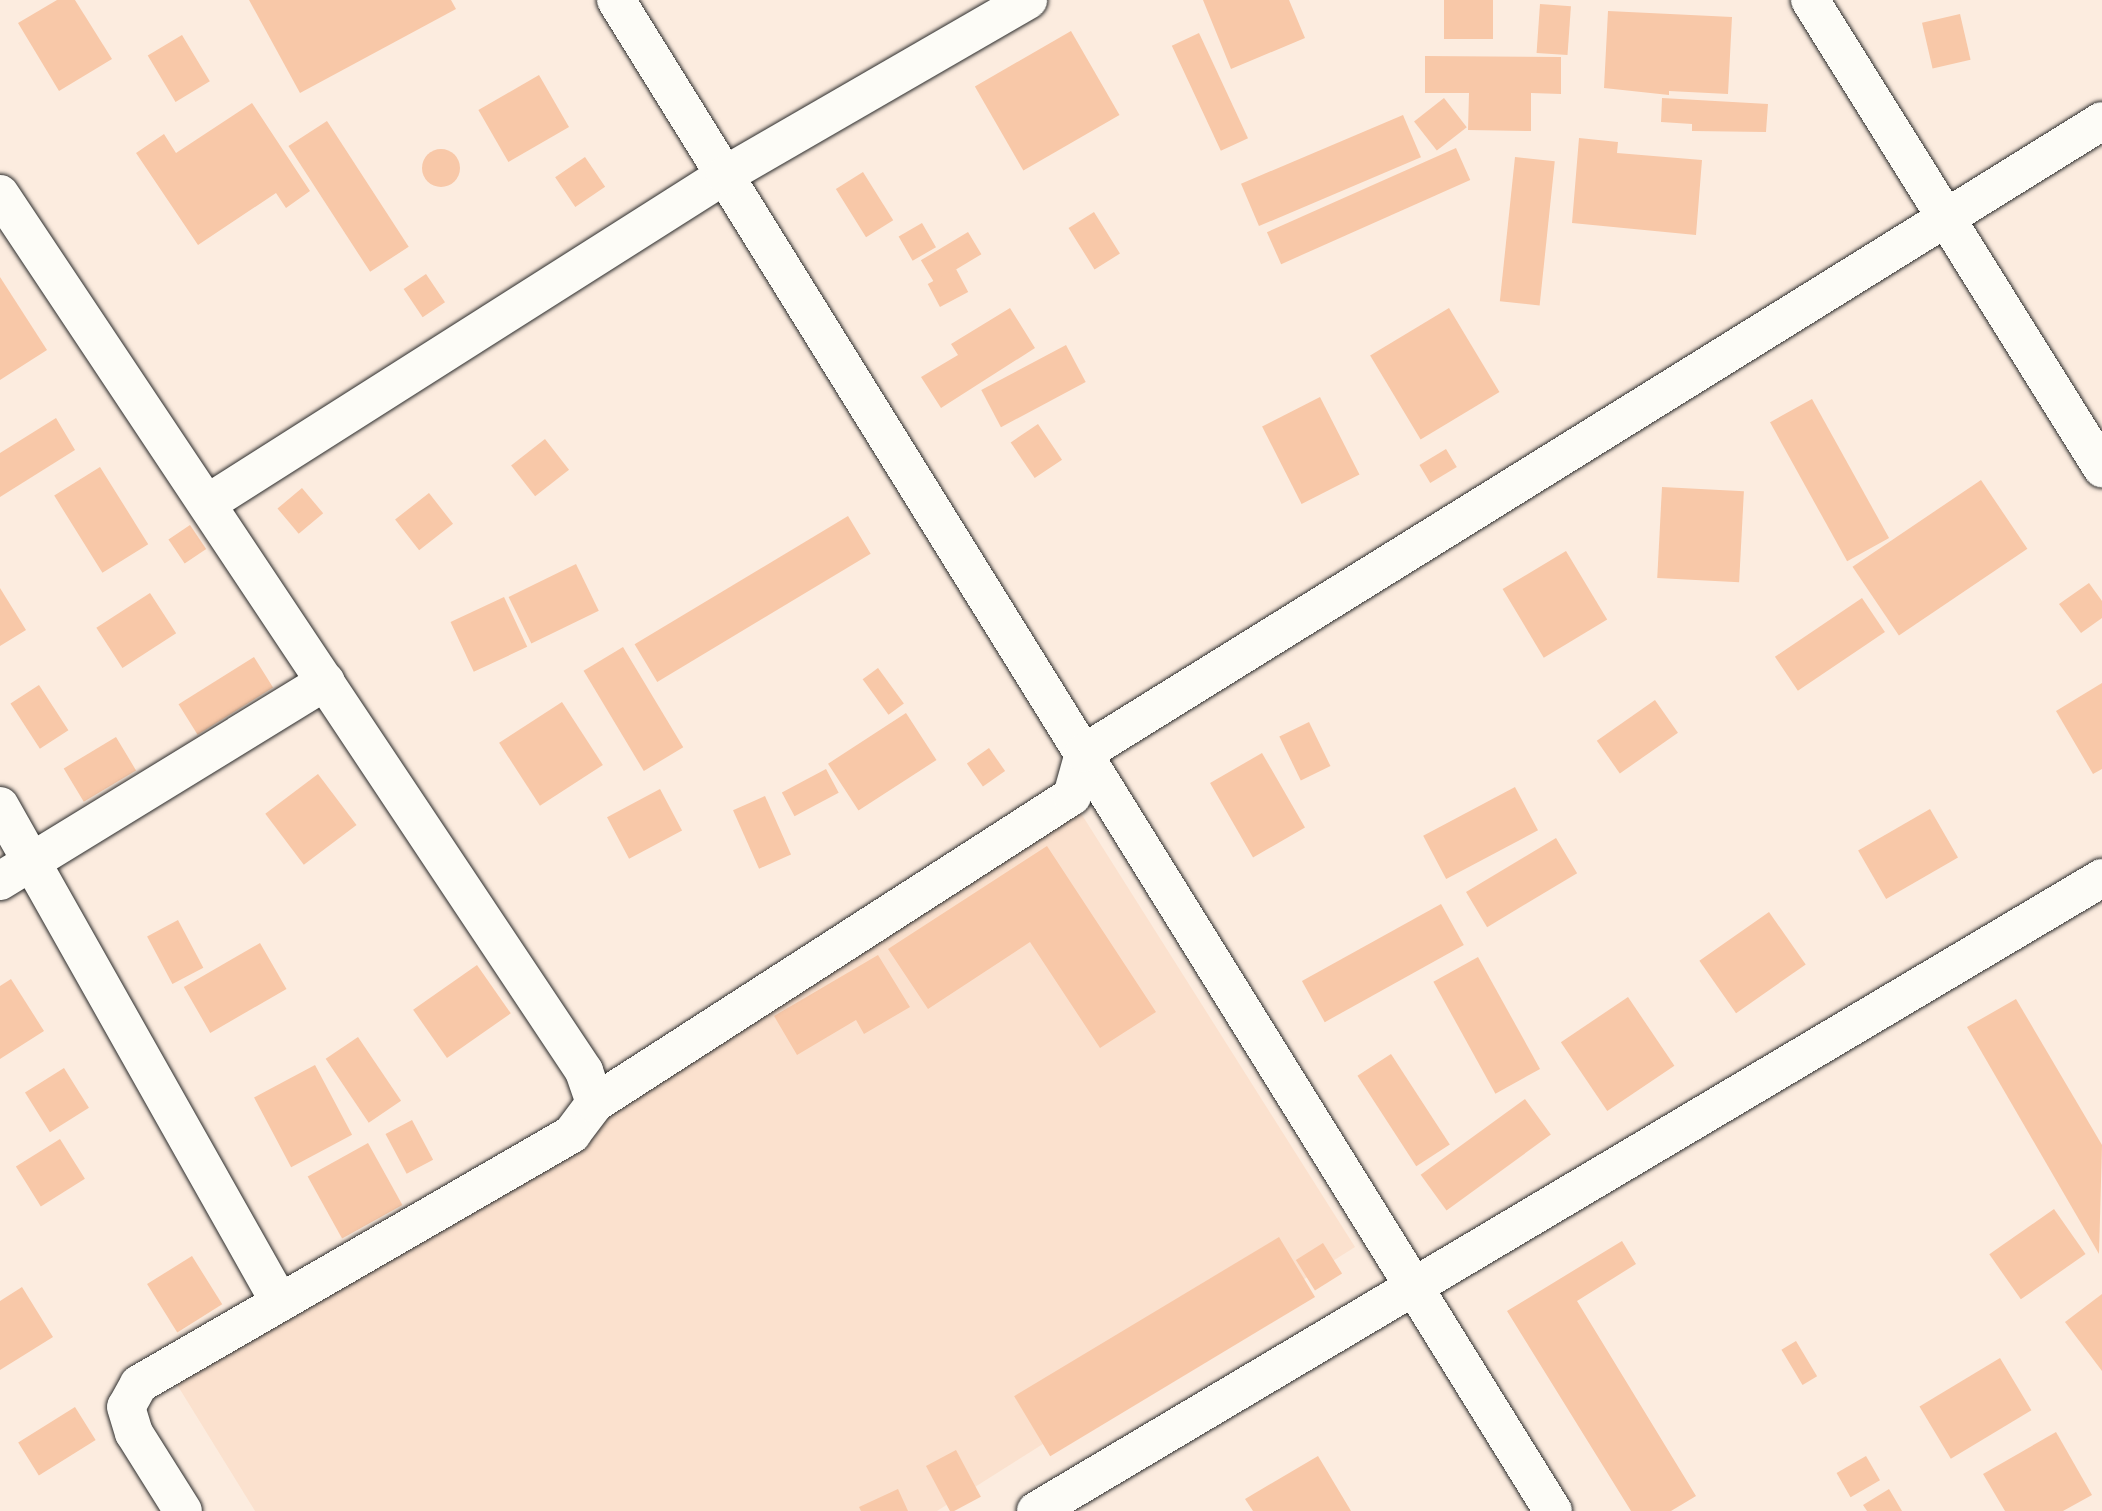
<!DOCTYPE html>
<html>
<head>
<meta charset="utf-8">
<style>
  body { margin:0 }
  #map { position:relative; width:2102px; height:1511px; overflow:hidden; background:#fcecdf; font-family:Kalam,sans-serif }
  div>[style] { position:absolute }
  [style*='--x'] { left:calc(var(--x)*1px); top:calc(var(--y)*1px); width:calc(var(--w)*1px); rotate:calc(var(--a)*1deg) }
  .built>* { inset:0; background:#fbe1ce }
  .building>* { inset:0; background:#f8c8a8; transform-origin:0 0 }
  .round { border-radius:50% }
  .roads { filter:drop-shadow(0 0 2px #2b2b2b) drop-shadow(0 0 2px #2b2b2b) }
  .minor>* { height:38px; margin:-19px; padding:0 19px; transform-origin:19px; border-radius:19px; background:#fdfcf7 }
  span { translate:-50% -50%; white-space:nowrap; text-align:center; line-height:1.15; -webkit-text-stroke:6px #fdfcf7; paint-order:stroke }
</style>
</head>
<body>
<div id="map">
  <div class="built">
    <i style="clip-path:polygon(1077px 807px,1355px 1247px,937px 1511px,255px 1511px,176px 1383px)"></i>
  </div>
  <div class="building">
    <i style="clip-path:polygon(57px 0,75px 0,112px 59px,59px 91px,18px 23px)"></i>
    <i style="clip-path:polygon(249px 0,451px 0,456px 9px,300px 93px)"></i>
    <i style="clip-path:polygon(1203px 0,1289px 0,1305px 38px,1231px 69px)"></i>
    <i style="left:1444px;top:0;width:49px;height:39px"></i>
    <i style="left:1540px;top:4px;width:31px;height:49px;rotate:4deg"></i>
    <i style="clip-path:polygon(1608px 11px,1732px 17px,1728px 94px,1669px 91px,1669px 95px,1604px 88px)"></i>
    <i style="left:1960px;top:14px;width:47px;height:39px;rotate:77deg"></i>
    <i style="left:1071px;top:31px;width:97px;height:111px;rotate:60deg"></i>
    <i style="left:1199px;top:33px;width:116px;height:30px;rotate:65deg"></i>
    <i style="left:182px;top:35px;width:54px;height:40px;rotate:59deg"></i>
    <i style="clip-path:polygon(1425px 56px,1561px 57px,1561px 94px,1531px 93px,1531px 131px,1468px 130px,1469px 93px,1425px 93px)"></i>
    <i style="left:539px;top:75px;width:60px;height:70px;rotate:60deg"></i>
    <i style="left:1444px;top:98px;width:37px;height:38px;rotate:52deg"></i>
    <i style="clip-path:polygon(1662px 98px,1768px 104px,1766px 132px,1692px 131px,1692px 124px,1661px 122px)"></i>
    <i style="clip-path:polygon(252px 103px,310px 191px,286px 208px,276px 193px,198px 245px,136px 153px,164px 134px,176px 153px)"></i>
    <i style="left:1403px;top:115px;width:46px;height:176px;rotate:67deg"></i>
    <i style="left:327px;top:121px;width:150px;height:46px;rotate:57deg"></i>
    <i style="clip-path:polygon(1579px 138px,1618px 142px,1617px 153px,1702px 160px,1696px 235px,1572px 223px)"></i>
    <i style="left:1456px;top:148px;width:35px;height:207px;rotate:66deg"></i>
    <i class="round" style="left:422px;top:149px;width:38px;height:38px"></i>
    <i style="left:585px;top:157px;width:36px;height:36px;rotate:56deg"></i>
    <i style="left:1515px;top:157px;width:40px;height:145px;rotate:6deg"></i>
    <i style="left:863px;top:172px;width:57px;height:32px;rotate:58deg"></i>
    <i style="left:1094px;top:212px;width:49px;height:30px;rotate:58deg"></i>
    <i style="left:922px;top:223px;width:28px;height:27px;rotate:60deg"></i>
    <i style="left:968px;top:232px;width:26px;height:55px;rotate:59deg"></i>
    <i style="left:956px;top:269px;width:26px;height:32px;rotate:62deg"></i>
    <i style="left:426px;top:274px;width:34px;height:27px;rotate:56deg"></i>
    <i style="clip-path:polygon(0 277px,47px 350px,0 380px)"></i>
    <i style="clip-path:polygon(1010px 308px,1035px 348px,941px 408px,921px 377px,958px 355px,951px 344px)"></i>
    <i style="left:1449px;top:308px;width:98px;height:92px;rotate:59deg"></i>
    <i style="left:1066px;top:345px;width:42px;height:96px;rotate:62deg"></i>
    <i style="left:1320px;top:397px;width:87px;height:65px;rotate:63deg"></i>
    <i style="left:1812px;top:399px;width:159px;height:48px;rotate:61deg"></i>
    <i style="clip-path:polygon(56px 418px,75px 450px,0 497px,0 453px)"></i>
    <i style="left:1038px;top:424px;width:43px;height:33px;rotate:56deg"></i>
    <i style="left:545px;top:439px;width:39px;height:43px;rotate:52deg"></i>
    <i style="left:1446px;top:449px;width:21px;height:31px;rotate:59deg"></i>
    <i style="left:100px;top:467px;width:91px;height:54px;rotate:58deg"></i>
    <i style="left:1981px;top:480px;width:83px;height:155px;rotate:56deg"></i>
    <i style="left:1662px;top:487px;width:82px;height:91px;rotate:3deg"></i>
    <i style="left:302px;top:488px;width:33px;height:32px;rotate:50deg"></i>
    <i style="left:429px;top:493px;width:39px;height:43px;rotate:52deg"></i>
    <i style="left:848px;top:516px;width:44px;height:249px;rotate:59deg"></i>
    <i style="left:190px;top:525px;width:29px;height:26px;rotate:56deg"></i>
    <i style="left:1566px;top:551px;width:80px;height:74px;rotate:59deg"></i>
    <i style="left:576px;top:564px;width:52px;height:75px;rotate:64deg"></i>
    <i style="clip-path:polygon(2089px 583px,2102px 601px,2102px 618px,2081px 633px,2059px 604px)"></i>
    <i style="clip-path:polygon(0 588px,26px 630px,0 646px)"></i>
    <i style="left:150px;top:593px;width:48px;height:64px;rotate:57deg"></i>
    <i style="left:504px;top:597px;width:55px;height:59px;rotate:65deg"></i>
    <i style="left:1862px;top:598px;width:41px;height:105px;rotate:56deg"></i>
    <i style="left:623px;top:647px;width:117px;height:46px;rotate:59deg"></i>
    <i style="left:254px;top:657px;width:36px;height:89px;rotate:58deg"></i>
    <i style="left:878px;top:668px;width:44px;height:19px;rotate:54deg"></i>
    <i style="clip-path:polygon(2102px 683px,2102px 769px,2093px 774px,2056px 711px)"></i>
    <i style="left:39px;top:685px;width:54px;height:34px;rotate:57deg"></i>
    <i style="left:1655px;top:700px;width:40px;height:71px;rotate:55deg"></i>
    <i style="left:562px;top:702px;width:75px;height:75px;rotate:57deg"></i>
    <i style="left:906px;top:713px;width:56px;height:93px;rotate:57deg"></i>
    <i style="left:1309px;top:722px;width:49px;height:33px;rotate:64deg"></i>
    <i style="left:116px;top:737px;width:39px;height:61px;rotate:59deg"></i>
    <i style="left:989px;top:748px;width:28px;height:27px;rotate:55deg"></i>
    <i style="left:1262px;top:753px;width:86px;height:60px;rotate:60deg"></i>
    <i style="left:826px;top:769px;width:27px;height:50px;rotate:62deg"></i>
    <i style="left:318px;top:774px;width:64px;height:66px;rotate:53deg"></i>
    <i style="left:1515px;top:787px;width:49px;height:104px;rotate:62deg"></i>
    <i style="left:660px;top:789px;width:47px;height:60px;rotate:62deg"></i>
    <i style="left:765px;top:796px;width:64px;height:35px;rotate:66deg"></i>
    <i style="left:1930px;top:809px;width:56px;height:83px;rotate:60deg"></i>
    <i style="left:1556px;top:838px;width:41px;height:105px;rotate:59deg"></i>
    <i style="clip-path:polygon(1047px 846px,1156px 1012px,1100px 1048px,1030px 942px,928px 1009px,888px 949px)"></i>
    <i style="left:1441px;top:904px;width:47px;height:159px;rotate:61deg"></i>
    <i style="left:1769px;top:912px;width:64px;height:85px;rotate:55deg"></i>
    <i style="left:178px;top:920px;width:54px;height:35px;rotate:62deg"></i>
    <i style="left:260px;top:943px;width:53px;height:88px;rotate:60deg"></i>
    <i style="clip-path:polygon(878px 955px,910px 1007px,864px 1034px,856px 1020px,797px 1055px,774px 1016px)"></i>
    <i style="left:1478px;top:957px;width:128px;height:51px;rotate:61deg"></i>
    <i style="left:477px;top:965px;width:59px;height:78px;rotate:55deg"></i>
    <i style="clip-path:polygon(11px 979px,44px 1031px,0 1059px,0 986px)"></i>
    <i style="left:1628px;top:997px;width:83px;height:81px;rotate:56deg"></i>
    <i style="clip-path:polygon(2016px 999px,2102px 1145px,2099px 1254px,1967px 1027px)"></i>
    <i style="left:358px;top:1037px;width:77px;height:39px;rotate:56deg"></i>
    <i style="left:1391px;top:1054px;width:108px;height:40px;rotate:57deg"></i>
    <i style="left:315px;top:1065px;width:79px;height:69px;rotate:62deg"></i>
    <i style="left:64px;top:1068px;width:47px;height:46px;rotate:58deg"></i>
    <i style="left:1525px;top:1099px;width:44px;height:129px;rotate:54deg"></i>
    <i style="left:412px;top:1120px;width:45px;height:30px;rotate:62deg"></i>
    <i style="left:60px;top:1139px;width:47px;height:52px;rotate:58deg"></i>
    <i style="left:368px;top:1143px;width:71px;height:69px;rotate:61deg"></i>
    <i style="left:2054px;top:1209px;width:55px;height:79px;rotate:55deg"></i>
    <i style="left:1279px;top:1237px;width:70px;height:309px;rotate:59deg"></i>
    <i style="clip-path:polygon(1622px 1241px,1636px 1264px,1577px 1301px,1696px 1496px,1671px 1511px,1631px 1511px,1507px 1311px)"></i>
    <i style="left:1323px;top:1243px;width:36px;height:32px;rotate:58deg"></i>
    <i style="left:192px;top:1256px;width:57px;height:53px;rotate:58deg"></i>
    <i style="clip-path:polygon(22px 1287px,53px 1337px,0 1370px,0 1301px)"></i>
    <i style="clip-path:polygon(2102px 1294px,2102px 1371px,2065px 1322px)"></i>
    <i style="left:1796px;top:1341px;width:41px;height:17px;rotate:59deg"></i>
    <i style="left:2000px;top:1358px;width:61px;height:94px;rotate:59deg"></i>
    <i style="left:75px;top:1407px;width:39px;height:67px;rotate:58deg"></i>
    <i style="clip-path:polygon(2056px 1432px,2092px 1495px,2063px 1511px,2005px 1511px,1983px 1474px)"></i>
    <i style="left:956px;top:1450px;width:53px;height:34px;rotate:62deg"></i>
    <i style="clip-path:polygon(1318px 1456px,1351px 1511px,1253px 1511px,1245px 1499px)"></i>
    <i style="left:1866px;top:1456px;width:28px;height:34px;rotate:60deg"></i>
    <i style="clip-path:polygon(898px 1489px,908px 1511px,861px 1511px,859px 1507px)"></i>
    <i style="clip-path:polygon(1889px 1489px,1902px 1511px,1867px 1511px,1863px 1505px)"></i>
  </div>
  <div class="roads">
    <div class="minor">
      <i style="--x:616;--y:0;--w:1778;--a:58.2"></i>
      <i style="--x:1810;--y:0;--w:552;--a:58.04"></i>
      <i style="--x:0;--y:194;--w:1054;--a:56.34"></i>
      <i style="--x:584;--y:1071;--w:34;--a:71"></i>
      <i style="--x:595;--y:1103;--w:39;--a:127"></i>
      <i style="--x:572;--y:1134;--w:500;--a:150"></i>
      <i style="--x:139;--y:1384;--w:26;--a:119"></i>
      <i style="--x:126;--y:1407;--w:27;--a:73"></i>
      <i style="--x:134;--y:1433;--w:92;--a:57.9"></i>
      <i style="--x:208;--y:503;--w:612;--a:-32.39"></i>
      <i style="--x:725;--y:175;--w:350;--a:-30"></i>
      <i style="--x:0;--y:806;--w:570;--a:60.6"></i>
      <i style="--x:0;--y:881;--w:382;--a:-31.5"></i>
      <i style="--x:595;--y:1103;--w:567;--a:-32.77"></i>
      <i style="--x:1072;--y:796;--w:45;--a:-74.4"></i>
      <i style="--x:1084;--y:753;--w:1198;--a:-31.83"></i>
      <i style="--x:1036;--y:1511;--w:1240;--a:-30.7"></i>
    </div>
  </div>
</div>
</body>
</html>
